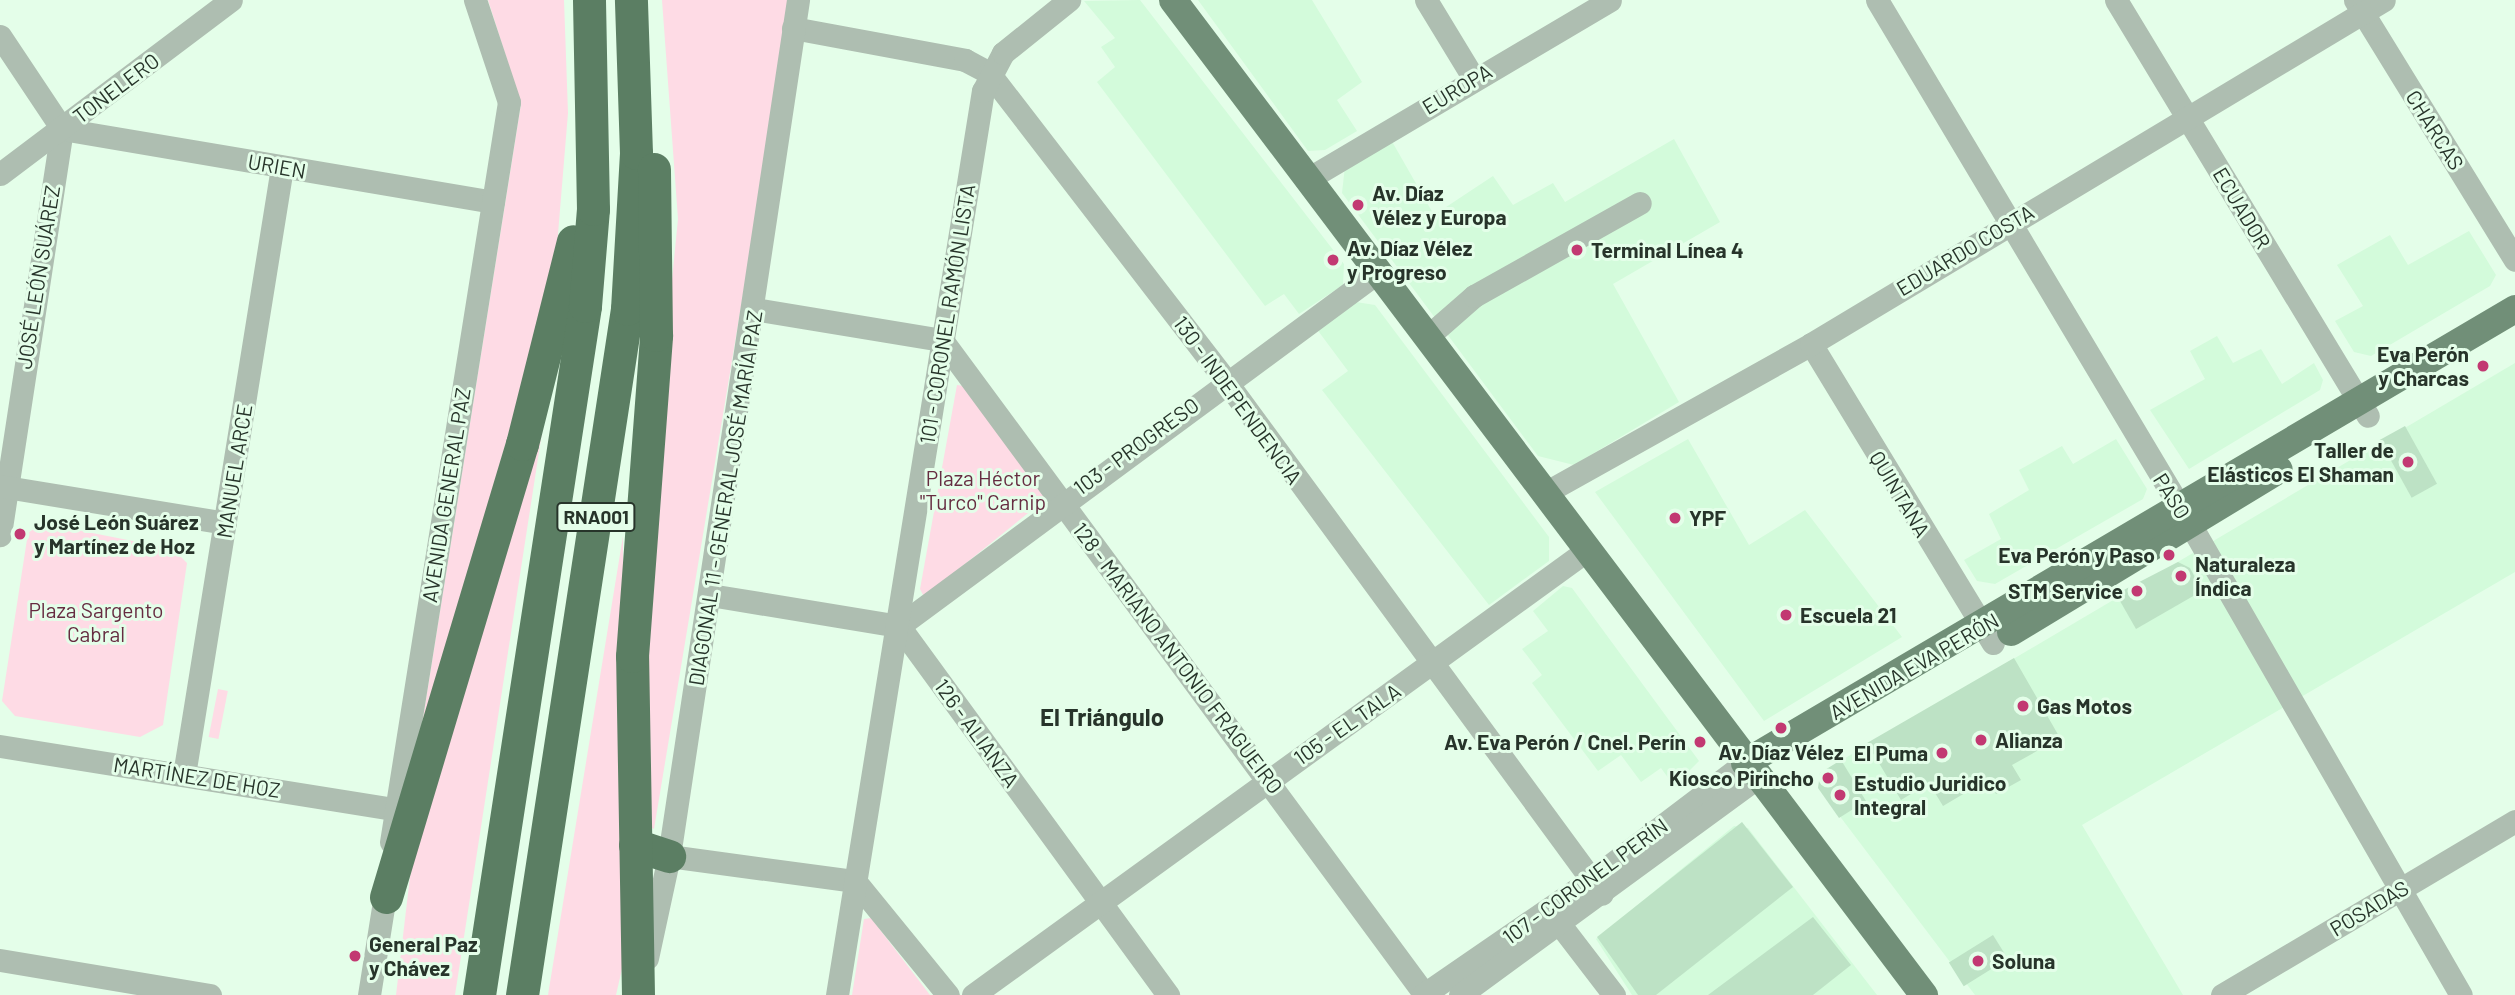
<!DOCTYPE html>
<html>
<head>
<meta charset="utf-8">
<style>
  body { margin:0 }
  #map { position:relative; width:2515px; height:995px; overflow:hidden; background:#e4fee9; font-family:Barlow,sans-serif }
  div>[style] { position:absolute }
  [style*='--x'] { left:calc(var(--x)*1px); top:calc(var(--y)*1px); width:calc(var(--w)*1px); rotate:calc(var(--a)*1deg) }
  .built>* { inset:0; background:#d3fbdb }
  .green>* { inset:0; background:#fedbe5; transform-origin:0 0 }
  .building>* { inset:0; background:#bde2c5; transform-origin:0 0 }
  .minor>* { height:23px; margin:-11.5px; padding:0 11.5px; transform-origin:11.5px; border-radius:11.5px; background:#aebeb1 }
  .major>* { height:28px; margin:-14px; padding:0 14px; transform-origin:14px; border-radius:14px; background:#718f78 }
  .highway>* { height:33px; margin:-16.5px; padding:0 16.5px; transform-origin:16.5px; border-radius:16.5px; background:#5b7e63 }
  .dots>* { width:19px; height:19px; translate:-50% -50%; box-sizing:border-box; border:4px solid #e4fee9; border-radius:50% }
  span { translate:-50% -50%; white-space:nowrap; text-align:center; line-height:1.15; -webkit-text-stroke:6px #e4fee9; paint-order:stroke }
  .shield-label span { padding:2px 5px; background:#e4fee9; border:2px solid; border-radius:5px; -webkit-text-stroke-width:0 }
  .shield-label { font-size:19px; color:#27342a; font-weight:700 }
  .street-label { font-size:21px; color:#27342a }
  .poi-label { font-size:21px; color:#27342a; font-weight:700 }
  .left { translate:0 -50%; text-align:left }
  .right { translate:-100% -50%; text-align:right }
  .park-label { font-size:21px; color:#662c41 }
  .quarter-label { font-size:24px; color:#27342a; font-weight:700 }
</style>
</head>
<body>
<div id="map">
  <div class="built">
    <i style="clip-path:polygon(1140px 0,1344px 264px,1343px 285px,1299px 314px,1284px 294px,1265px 306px,1097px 82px,1115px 67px,1101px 47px,1115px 38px,1084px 1px)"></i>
    <i style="clip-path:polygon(1198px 0,1312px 0,1362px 82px,1337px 100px,1357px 131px,1325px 150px,1308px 151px)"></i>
    <i style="clip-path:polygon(1390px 138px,1434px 215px,1493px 176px,1513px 205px,1553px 183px,1565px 202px,1674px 139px,1720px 222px,1613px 284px,1679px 402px,1574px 465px,1538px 456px,1342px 193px,1345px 166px)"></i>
    <i style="clip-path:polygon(2469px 231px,2496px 275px,2490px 286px,2371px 356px,2354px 352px,2335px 321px,2363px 306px,2337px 265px,2390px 235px,2408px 265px)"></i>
    <i style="clip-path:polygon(1356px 302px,1375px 305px,1549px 537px,1549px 561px,1489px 605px,1322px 390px,1348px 371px,1316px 328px)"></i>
    <i style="clip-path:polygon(2217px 336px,2233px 363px,2261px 349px,2282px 384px,2314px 363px,2323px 380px,2320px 390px,2189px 469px,2150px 410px,2205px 379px,2190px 351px)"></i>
    <i style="clip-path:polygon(2515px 363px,2515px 572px,2082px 825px,2183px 995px,1975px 995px,1820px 790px,1825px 770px)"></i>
    <i style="clip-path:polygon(1688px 439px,1749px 545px,1805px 510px,1902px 637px,1764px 721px,1595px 492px)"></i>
    <i style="clip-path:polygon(2116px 439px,2147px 489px,2143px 499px,1995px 584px,1977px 581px,1964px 560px,2001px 539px,1989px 514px,2029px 490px,2019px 470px,2062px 446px,2073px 464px)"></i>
    <i style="clip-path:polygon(1563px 586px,1572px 588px,1699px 761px,1674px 786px,1661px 768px,1641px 782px,1621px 755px,1598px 771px,1532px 683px,1542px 675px,1522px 649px,1548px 631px,1533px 611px)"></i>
    <i style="clip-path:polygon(1734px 826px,1748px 828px,1877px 995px,1632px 995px,1596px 939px)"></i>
  </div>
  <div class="green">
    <i style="clip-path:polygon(488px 0,564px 0,568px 113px,557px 246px,553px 280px,419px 743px,521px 104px)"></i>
    <i style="clip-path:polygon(662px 0,792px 0,654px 829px,647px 825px,644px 563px,678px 219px)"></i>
    <i style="clip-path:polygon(957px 385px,964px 386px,1048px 497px,924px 597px,920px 589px)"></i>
    <i style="clip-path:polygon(545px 413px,455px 995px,396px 995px,414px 843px)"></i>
    <i style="clip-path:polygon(42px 523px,173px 549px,187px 563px,163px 725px,140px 737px,15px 716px,2px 701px,28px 533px)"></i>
    <i style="clip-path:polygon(623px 536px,624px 960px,616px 995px,548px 995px)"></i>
    <i style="left:218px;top:689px;width:10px;height:49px;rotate:11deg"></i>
    <i style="clip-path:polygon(871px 918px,930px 995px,852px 995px,864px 919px)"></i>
  </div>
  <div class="building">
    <i style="left:2405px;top:426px;width:66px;height:29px;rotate:61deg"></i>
    <i style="clip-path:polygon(2178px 562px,2190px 568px,2202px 591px,2136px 629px,2116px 594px)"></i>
    <i style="clip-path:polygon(2014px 658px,2060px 738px,2012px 765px,2021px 780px,1996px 794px,1987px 780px,1943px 806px,1929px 783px,1901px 800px,1867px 743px)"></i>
    <i style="clip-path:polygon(1841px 760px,1866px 801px,1839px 818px,1818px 788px,1820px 773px)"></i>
    <i style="clip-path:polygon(1742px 822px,1793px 887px,1656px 995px,1638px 995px,1597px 937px)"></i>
    <i style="clip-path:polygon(1813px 917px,1851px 965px,1813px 995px,1708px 995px)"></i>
    <i style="left:1993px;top:935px;width:28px;height:52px;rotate:58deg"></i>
  </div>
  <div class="minor">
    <i style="--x:1426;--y:0;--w:92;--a:58.7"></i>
    <i style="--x:1877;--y:0;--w:610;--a:59.15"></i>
    <i style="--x:2190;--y:524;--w:543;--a:60.09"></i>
    <i style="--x:2116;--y:0;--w:486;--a:58.8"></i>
    <i style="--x:2355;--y:0;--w:305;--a:58.4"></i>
    <i style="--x:793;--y:28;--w:175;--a:10.5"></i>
    <i style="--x:965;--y:60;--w:27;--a:28"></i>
    <i style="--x:989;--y:73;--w:387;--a:52.4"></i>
    <i style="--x:1225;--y:380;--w:637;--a:53.74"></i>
    <i style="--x:0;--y:36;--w:112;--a:56.3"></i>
    <i style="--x:62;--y:129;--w:411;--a:98.7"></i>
    <i style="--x:62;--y:129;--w:437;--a:9.6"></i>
    <i style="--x:0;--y:174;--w:289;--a:-37"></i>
    <i style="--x:1306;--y:180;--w:353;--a:-30.6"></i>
    <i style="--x:754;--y:309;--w:191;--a:9.4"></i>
    <i style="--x:942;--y:340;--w:814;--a:53.59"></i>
    <i style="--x:1426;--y:338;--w:64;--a:-41.2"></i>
    <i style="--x:1474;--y:296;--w:190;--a:-29.3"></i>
    <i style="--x:1811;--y:344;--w:350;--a:58.7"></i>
    <i style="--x:0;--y:486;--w:228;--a:9.3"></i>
    <i style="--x:1543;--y:494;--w:307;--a:-29.2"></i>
    <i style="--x:1811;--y:344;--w:668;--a:-30.98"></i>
    <i style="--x:710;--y:595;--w:192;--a:9.3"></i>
    <i style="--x:899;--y:626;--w:457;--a:53.9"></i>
    <i style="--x:899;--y:626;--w:596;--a:-36.47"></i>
    <i style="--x:0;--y:746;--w:399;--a:9.1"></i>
    <i style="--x:184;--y:775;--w:616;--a:-80.84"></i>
    <i style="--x:391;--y:842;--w:749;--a:-80.94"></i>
    <i style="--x:509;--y:102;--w:108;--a:-108.4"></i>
    <i style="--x:669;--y:856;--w:188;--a:7.7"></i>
    <i style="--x:855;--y:881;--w:147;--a:50.8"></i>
    <i style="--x:1558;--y:922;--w:92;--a:52.5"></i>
    <i style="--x:647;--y:958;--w:104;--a:-77.8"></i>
    <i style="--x:669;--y:856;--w:866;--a:-81.43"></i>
    <i style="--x:0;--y:960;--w:213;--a:9.5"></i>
    <i style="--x:369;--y:995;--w:113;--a:-80.9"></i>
    <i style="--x:837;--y:995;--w:916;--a:-80.83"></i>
    <i style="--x:983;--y:91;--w:43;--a:-62.2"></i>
    <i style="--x:1003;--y:53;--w:85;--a:-38.8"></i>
    <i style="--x:973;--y:995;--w:757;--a:-35.92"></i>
    <i style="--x:1423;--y:995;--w:205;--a:-34.5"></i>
    <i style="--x:1592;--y:879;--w:192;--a:-37.2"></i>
    <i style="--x:1460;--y:995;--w:368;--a:-36.2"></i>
    <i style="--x:2222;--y:995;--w:341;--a:-30.7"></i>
  </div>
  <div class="major">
    <i style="--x:1173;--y:0;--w:1247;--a:52.96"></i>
    <i style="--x:2011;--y:632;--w:313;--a:-31.2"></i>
    <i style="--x:1745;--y:763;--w:894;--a:-30.52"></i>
  </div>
  <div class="highway">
    <i style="--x:635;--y:845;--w:36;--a:18"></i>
    <i style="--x:386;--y:897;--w:473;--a:-73.3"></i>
    <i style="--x:522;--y:444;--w:209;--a:-75.9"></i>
    <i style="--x:479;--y:995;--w:697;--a:-81.25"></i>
    <i style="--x:585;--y:306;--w:97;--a:-85.3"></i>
    <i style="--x:593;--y:209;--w:209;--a:-91.1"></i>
    <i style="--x:522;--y:995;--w:694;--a:-81.3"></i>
    <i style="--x:627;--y:309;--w:156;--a:-86.7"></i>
    <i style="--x:636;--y:153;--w:153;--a:-91.9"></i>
    <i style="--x:638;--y:995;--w:339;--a:-91"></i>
    <i style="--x:632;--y:656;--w:322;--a:-85.7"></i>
    <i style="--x:656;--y:335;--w:166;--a:-90.7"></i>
  </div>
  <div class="dots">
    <i style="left:1358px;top:205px;background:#c23972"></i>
    <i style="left:1577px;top:250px;background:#c23972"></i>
    <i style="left:1333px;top:260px;background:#c23972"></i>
    <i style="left:2483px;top:366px;background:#c23972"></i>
    <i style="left:2408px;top:462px;background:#c23972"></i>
    <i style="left:1675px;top:518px;background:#c23972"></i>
    <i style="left:20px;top:534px;background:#c23972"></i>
    <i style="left:2169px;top:555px;background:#c23972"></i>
    <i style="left:2181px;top:576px;background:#c23972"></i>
    <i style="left:2137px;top:591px;background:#c23972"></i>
    <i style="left:1786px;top:615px;background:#c23972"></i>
    <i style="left:2023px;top:706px;background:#c23972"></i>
    <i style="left:1781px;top:728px;background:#c23972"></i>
    <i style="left:1981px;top:740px;background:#c23972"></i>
    <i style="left:1700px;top:742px;background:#c23972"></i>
    <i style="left:1942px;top:753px;background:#c23972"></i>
    <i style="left:1828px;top:778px;background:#c23972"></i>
    <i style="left:1840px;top:795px;background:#c23972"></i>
    <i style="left:355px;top:956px;background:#c23972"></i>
    <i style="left:1978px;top:961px;background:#c23972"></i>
  </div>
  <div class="shield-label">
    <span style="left:596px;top:517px">RNA001</span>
  </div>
  <div class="street-label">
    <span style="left:116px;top:88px;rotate:-37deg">TONELERO</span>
    <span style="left:1457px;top:89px;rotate:-31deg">EUROPA</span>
    <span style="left:2435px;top:130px;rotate:58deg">CHARCAS</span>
    <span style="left:277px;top:166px;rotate:10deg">URIEN</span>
    <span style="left:2242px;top:208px;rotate:59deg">ECUADOR</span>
    <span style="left:1965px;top:250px;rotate:-31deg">EDUARDO COSTA</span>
    <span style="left:38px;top:277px;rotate:-81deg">JOSÉ LEÓN SUÁREZ</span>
    <span style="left:947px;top:314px;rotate:-81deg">101 - CORONEL RAMÓN LISTA</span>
    <span style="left:1238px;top:400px;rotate:54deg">130 - INDEPENDENCIA</span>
    <span style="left:1136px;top:446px;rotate:-36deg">103 - PROGRESO</span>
    <span style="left:234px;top:471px;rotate:-81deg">MANUEL ARCE</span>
    <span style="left:1900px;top:494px;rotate:59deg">QUINTANA</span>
    <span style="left:446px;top:495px;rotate:-81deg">AVENIDA GENERAL PAZ</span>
    <span style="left:2172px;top:496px;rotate:58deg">PASO</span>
    <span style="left:725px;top:498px;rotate:-81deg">DIAGONAL 11 - GENERAL JOSÉ MARÍA PAZ</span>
    <span style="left:1178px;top:658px;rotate:53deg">128 - MARIANO ANTONIO FRAGUEIRO</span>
    <span style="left:1914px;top:666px;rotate:-30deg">AVENIDA EVA PERÓN</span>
    <span style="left:1347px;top:724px;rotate:-35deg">105 - EL TALA</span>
    <span style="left:977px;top:733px;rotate:54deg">126 - ALIANZA</span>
    <span style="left:197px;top:777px;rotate:9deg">MARTÍNEZ DE HOZ</span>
    <span style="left:1585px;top:881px;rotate:-36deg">107 - CORONEL PERÍN</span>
    <span style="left:2369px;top:908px;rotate:-31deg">POSADAS</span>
  </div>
  <div class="poi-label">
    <span class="left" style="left:1372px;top:205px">Av. Díaz<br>Vélez y Europa</span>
    <span class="left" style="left:1347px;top:260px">Av. Díaz Vélez<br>y Progreso</span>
    <span class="left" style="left:1591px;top:250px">Terminal Línea 4</span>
    <span class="right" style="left:2469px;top:366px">Eva Perón<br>y Charcas</span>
    <span class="right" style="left:2394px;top:462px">Taller de<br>Elásticos El Shaman</span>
    <span class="left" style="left:1689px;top:518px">YPF</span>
    <span class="left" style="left:34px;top:534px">José León Suárez<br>y Martínez de Hoz</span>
    <span class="right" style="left:2155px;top:555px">Eva Perón y Paso</span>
    <span class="left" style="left:2195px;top:576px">Naturaleza<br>Índica</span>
    <span class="right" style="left:2123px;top:591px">STM Service</span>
    <span class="left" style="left:1800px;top:615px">Escuela 21</span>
    <span class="left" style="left:2037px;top:706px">Gas Motos</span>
    <span class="left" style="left:1995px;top:740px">Alianza</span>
    <span class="right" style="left:1686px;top:742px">Av. Eva Perón / Cnel. Perín</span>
    <span style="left:1781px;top:752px">Av. Díaz Vélez</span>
    <span class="right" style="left:1928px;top:753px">El Puma</span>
    <span class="right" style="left:1814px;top:778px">Kiosco Pirincho</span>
    <span class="left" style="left:1854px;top:795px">Estudio Juridico<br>Integral</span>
    <span class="left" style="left:369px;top:956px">General Paz<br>y Chávez</span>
    <span class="left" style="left:1992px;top:961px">Soluna</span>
  </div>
  <div class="park-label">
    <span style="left:983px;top:490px">Plaza Héctor<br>"Turco" Carnip</span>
    <span style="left:96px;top:622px">Plaza Sargento<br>Cabral</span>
  </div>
  <div class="quarter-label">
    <span style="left:1102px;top:717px">El Triángulo</span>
  </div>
</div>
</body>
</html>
